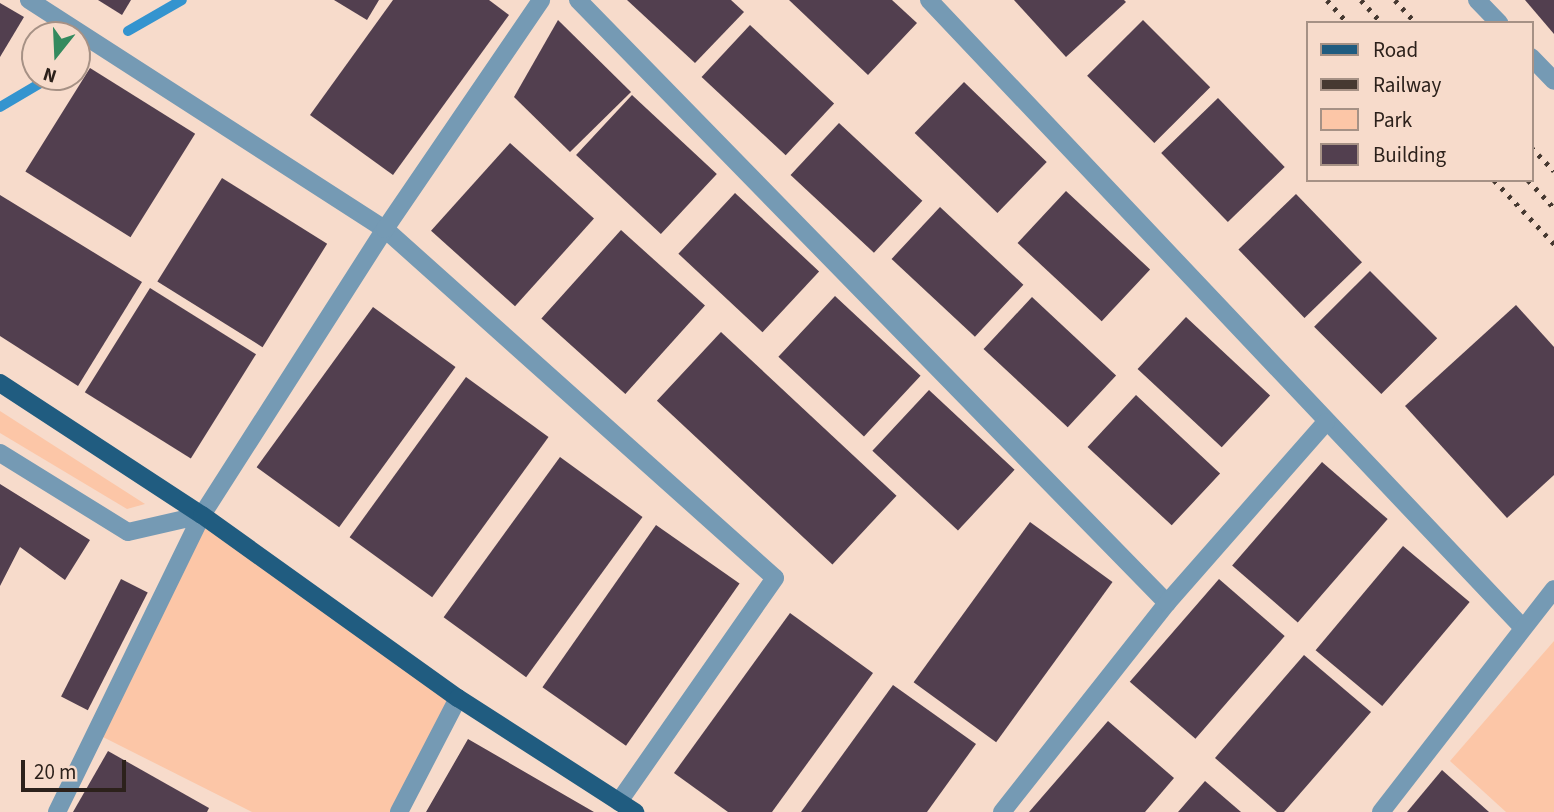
<!DOCTYPE html>
<html>
<head>
<meta charset="utf-8">
<style>
  body { margin:0 }
  #map { position:relative; width:1554px; height:812px; overflow:hidden; background:#f7dbcb; font-family:"Source Sans 3",sans-serif }
  div>[style] { position:absolute }
  [style*='--x'] { left:calc(var(--x)*1px); top:calc(var(--y)*1px); width:calc(var(--w)*1px); rotate:calc(var(--a)*1deg) }
  .green>* { inset:0; background:#fcc6a7 }
  .stream>* { height:10px; margin:-5px; padding:0 5px; transform-origin:5px; border-radius:5px; background:#3494cf }
  .building>* { inset:0; background:#523f4f; transform-origin:0 0 }
  .minor>* { height:18px; margin:-9px; padding:0 9px; transform-origin:9px; border-radius:9px; background:#759ab4 }
  .major>* { height:18px; margin:-9px; padding:0 9px; transform-origin:9px; border-radius:9px; background:#205c80 }
  .rail>* { height:5px; margin-top:-2.5px; transform-origin:0; background:repeating-linear-gradient(90deg,#463931 0 3.5px,transparent 0 10.5px) }
  span { translate:-50% -50%; white-space:nowrap; text-align:center; line-height:1.15; -webkit-text-stroke:7px #f7dbcb; paint-order:stroke }
  .legend { position:absolute; left:1306px; top:21px; width:228px; height:161px; box-sizing:border-box; background:#f7dbcb; border:2px solid #a69185; margin:0; padding:9px 12px; list-style:none; font-size:21px; color:#2c211b }
  .legend li { display:flex; align-items:center; gap:14px; height:35px }
  .legend b { width:35px; border:2px solid #a69185 }
  .north { position:absolute; left:21px; top:21px; width:70px; height:70px; box-sizing:border-box; background:#f7dbcb; border:2px solid #a69185; border-radius:50%; rotate:198deg; font-size:19px; font-weight:700; line-height:28px; text-align:center; color:#2c211b }
  .north::after { content:''; display:block; margin:auto; width:24px; height:32px; background:#348a5e; clip-path:polygon(50% 0,100% 100%,50% 72%,0 100%) }
  .scale { position:absolute; left:21px; top:760px; width:105px; height:32px; box-sizing:border-box; border:4px solid #2c211b; border-top:0; padding-left:9px; font-size:21px; line-height:24px; white-space:nowrap; color:#2c211b; -webkit-text-stroke:5px #f7dbcb; paint-order:stroke }
</style>
</head>
<body>
<div id="map">
  <div class="green">
    <i style="clip-path:polygon(0 411px,145px 504px,127px 509px,0 433px)"></i>
    <i style="clip-path:polygon(202px 515px,458px 698px,399px 812px,252px 812px,95px 733px)"></i>
    <i style="clip-path:polygon(1554px 641px,1554px 812px,1506px 812px,1450px 761px)"></i>
  </div>
  <div class="stream">
    <i style="--x:128;--y:31;--w:62;--a:-29.9"></i>
    <i style="--x:0;--y:107;--w:59;--a:-30.5"></i>
  </div>
  <div class="building">
    <i style="clip-path:polygon(98px 0,131px 0,122px 15px)"></i>
    <i style="clip-path:polygon(334px 0,379px 0,367px 20px)"></i>
    <i style="clip-path:polygon(393px 0,489px 0,509px 15px,393px 175px,310px 115px)"></i>
    <i style="clip-path:polygon(627px 0,731px 0,744px 12px,695px 63px)"></i>
    <i style="clip-path:polygon(789px 0,892px 0,917px 23px,868px 75px)"></i>
    <i style="clip-path:polygon(1014px 0,1124px 0,1126px 2px,1066px 57px)"></i>
    <i style="clip-path:polygon(1525px 0,1554px 0,1554px 34px)"></i>
    <i style="clip-path:polygon(0 3px,24px 17px,0 57px)"></i>
    <i style="clip-path:polygon(558px 20px,631px 92px,570px 152px,514px 97px)"></i>
    <i style="left:1143px;top:20px;width:95px;height:79px;rotate:45deg"></i>
    <i style="left:750px;top:25px;width:115px;height:71px;rotate:43deg"></i>
    <i style="left:90px;top:68px;width:124px;height:122px;rotate:32deg"></i>
    <i style="left:964px;top:82px;width:115px;height:71px;rotate:44deg"></i>
    <i style="left:632px;top:95px;width:116px;height:82px;rotate:43deg"></i>
    <i style="left:1218px;top:98px;width:96px;height:79px;rotate:46deg"></i>
    <i style="left:839px;top:123px;width:114px;height:71px;rotate:43deg"></i>
    <i style="left:510px;top:143px;width:113px;height:118px;rotate:42deg"></i>
    <i style="left:222px;top:178px;width:124px;height:122px;rotate:32deg"></i>
    <i style="left:1066px;top:191px;width:115px;height:71px;rotate:43deg"></i>
    <i style="left:735px;top:193px;width:115px;height:83px;rotate:43deg"></i>
    <i style="left:1296px;top:194px;width:95px;height:80px;rotate:46deg"></i>
    <i style="clip-path:polygon(0 195px,142px 282px,78px 386px,0 336px)"></i>
    <i style="left:940px;top:207px;width:114px;height:71px;rotate:43deg"></i>
    <i style="left:621px;top:230px;width:113px;height:119px;rotate:42deg"></i>
    <i style="left:1370px;top:271px;width:95px;height:79px;rotate:45deg"></i>
    <i style="left:150px;top:288px;width:125px;height:123px;rotate:32deg"></i>
    <i style="left:835px;top:296px;width:117px;height:83px;rotate:43deg"></i>
    <i style="left:1032px;top:297px;width:115px;height:71px;rotate:43deg"></i>
    <i style="clip-path:polygon(1516px 305px,1554px 347px,1554px 475px,1507px 518px,1405px 406px)"></i>
    <i style="left:373px;top:307px;width:102px;height:198px;rotate:36deg"></i>
    <i style="left:1186px;top:317px;width:115px;height:71px;rotate:43deg"></i>
    <i style="left:721px;top:332px;width:240px;height:94px;rotate:43deg"></i>
    <i style="left:466px;top:377px;width:102px;height:198px;rotate:36deg"></i>
    <i style="left:929px;top:390px;width:117px;height:83px;rotate:43deg"></i>
    <i style="left:1136px;top:395px;width:115px;height:71px;rotate:43deg"></i>
    <i style="left:560px;top:457px;width:102px;height:198px;rotate:36deg"></i>
    <i style="left:1322px;top:462px;width:87px;height:137px;rotate:41deg"></i>
    <i style="clip-path:polygon(0 484px,90px 540px,65px 580px,20px 547px,0 586px)"></i>
    <i style="left:1030px;top:522px;width:102px;height:198px;rotate:36deg"></i>
    <i style="left:656px;top:525px;width:102px;height:198px;rotate:35deg"></i>
    <i style="left:1403px;top:546px;width:87px;height:136px;rotate:40deg"></i>
    <i style="left:121px;top:579px;width:30px;height:132px;rotate:27deg"></i>
    <i style="left:1219px;top:579px;width:87px;height:136px;rotate:41deg"></i>
    <i style="clip-path:polygon(790px 613px,873px 673px,772px 812px,728px 812px,674px 773px)"></i>
    <i style="clip-path:polygon(1304px 655px,1371px 712px,1284px 812px,1277px 812px,1215px 758px)"></i>
    <i style="clip-path:polygon(893px 685px,976px 744px,927px 812px,801px 812px)"></i>
    <i style="clip-path:polygon(1108px 721px,1174px 778px,1145px 812px,1029px 812px)"></i>
    <i style="clip-path:polygon(468px 739px,568px 797px,594px 812px,426px 812px)"></i>
    <i style="clip-path:polygon(108px 751px,209px 808px,207px 812px,73px 812px)"></i>
    <i style="clip-path:polygon(1442px 770px,1489px 812px,1407px 812px)"></i>
    <i style="clip-path:polygon(1205px 781px,1241px 812px,1178px 812px)"></i>
  </div>
  <div class="minor">
    <i style="--x:29;--y:0;--w:423;--a:32.8"></i>
    <i style="--x:385;--y:229;--w:523;--a:41.82"></i>
    <i style="--x:775;--y:578;--w:273;--a:124.9"></i>
    <i style="--x:578;--y:0;--w:843;--a:45.67"></i>
    <i style="--x:929;--y:0;--w:864;--a:46.59"></i>
    <i style="--x:1477;--y:0;--w:32;--a:46"></i>
    <i style="--x:1531;--y:57;--w:33;--a:46"></i>
    <i style="--x:0;--y:453;--w:150;--a:31.7"></i>
    <i style="--x:128;--y:532;--w:76;--a:-12.9"></i>
    <i style="--x:57;--y:812;--w:331;--a:-64"></i>
    <i style="--x:202;--y:515;--w:340;--a:-57.4"></i>
    <i style="--x:385;--y:229;--w:277;--a:-55.7"></i>
    <i style="--x:399;--y:812;--w:128;--a:-62.6"></i>
    <i style="--x:1002;--y:812;--w:266;--a:-51.7"></i>
    <i style="--x:1167;--y:603;--w:241;--a:-48.7"></i>
    <i style="--x:1381;--y:812;--w:282;--a:-52.2"></i>
  </div>
  <div class="major">
    <i style="--x:0;--y:383;--w:241;--a:33.2"></i>
    <i style="--x:202;--y:515;--w:315;--a:35.6"></i>
    <i style="--x:458;--y:698;--w:211;--a:32.8"></i>
  </div>
  <div class="rail">
    <i style="--x:1327;--y:0;--w:31;--a:48"></i>
    <i style="--x:1361;--y:0;--w:31;--a:48"></i>
    <i style="--x:1395;--y:0;--w:31;--a:48"></i>
    <i style="--x:1531;--y:147;--w:33;--a:46"></i>
    <i style="--x:1494;--y:180;--w:88;--a:46.8"></i>
    <i style="--x:1528;--y:180;--w:38;--a:47"></i>
  </div>
  <ul class="legend">
  <li><b style="height:9px;background:#205c80"></b>Road</li>
  <li><b style="height:9px;background:#463931"></b>Railway</li>
  <li><b style="height:19px;background:#fcc6a7"></b>Park</li>
  <li><b style="height:19px;background:#523f4f"></b>Building</li>
  </ul>
  <div class="north">N</div>
  <div class="scale">20 m</div>
</div>
</body>
</html>
